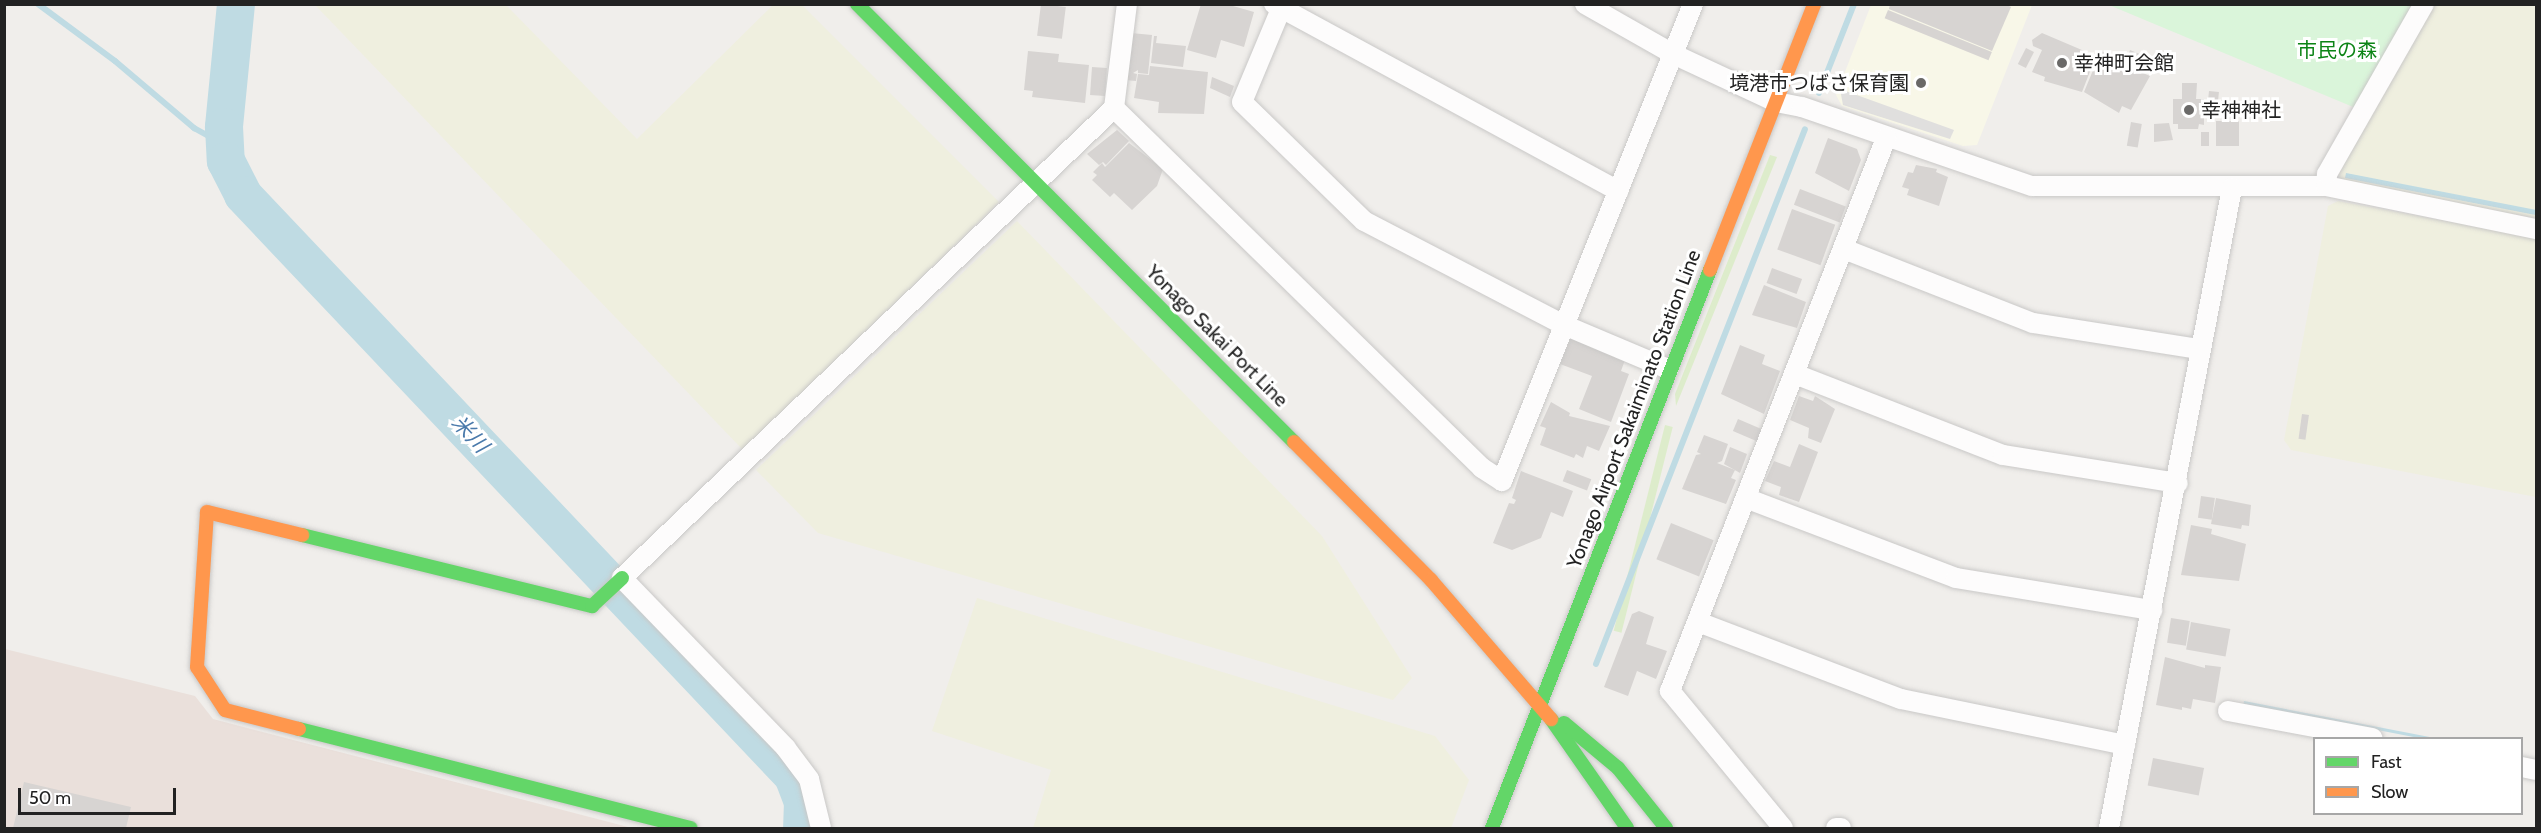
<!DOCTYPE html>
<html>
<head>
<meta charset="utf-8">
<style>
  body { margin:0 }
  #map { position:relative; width:2541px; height:833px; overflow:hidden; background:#f0eeeb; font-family:Cabin,"Noto Sans JP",sans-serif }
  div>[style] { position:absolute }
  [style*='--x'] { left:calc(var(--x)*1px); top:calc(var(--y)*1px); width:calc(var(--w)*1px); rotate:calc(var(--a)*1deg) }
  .education>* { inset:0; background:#f8f7e8 }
  .military>* { inset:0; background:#eae0db }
  .farmland>* { inset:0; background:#efefdf }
  .grass>* { inset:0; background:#ddeccb; transform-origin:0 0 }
  .park>* { inset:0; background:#daf5da }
  .parking>* { inset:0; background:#e0dfde }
  .water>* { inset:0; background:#bfdbe3; transform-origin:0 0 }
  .stream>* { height:6px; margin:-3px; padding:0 3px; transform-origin:3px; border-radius:3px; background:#bfdbe3 }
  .river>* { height:38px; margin:-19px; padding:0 19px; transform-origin:19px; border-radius:19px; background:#bfdbe3 }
  .building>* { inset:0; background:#d7d4d2; transform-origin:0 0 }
  .roads { filter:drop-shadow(0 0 2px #c9c8c7) drop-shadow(0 0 2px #c9c8c7) }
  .street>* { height:20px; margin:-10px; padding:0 10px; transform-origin:10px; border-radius:10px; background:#fdfcfc }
  .fast>* { height:14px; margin:-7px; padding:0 7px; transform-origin:7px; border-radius:7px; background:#63d668 }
  .slow>* { height:14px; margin:-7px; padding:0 7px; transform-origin:7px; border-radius:7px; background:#ff974d }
  .dots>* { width:16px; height:16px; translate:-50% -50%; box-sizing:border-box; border:3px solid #fff; border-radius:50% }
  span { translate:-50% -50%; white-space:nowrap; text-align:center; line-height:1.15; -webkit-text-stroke:6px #fff; paint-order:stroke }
  .park-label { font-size:20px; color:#0c8416 }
  .poi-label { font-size:20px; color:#222 }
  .left { translate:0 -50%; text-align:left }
  .right { translate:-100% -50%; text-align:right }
  .street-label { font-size:20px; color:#222 }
  .water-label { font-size:21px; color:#4a7aab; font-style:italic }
  .frame { position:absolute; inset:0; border:6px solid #222; pointer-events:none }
  .legend { position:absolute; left:2313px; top:737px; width:210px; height:78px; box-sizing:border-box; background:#fff; border:2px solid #a7a7a7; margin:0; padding:8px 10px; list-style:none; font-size:18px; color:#222 }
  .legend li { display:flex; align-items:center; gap:12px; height:30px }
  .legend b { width:30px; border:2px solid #a7a7a7 }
  .scale { position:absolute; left:18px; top:788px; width:158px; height:27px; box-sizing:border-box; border:3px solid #222; border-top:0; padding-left:8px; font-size:18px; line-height:21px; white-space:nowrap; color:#222; -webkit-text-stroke:4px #fff; paint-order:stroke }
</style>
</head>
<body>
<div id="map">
  <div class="education">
    <i style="clip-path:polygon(1871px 5px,2032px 5px,1977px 145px,1963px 146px,1842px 106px,1836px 95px)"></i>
  </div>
  <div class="military">
    <i style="clip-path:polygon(5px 649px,195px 696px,213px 719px,632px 828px,5px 828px)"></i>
  </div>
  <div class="farmland">
    <i style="clip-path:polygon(506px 5px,637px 139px,773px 5px,802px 5px,999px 202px,743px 450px,316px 6px)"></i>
    <i style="clip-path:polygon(2428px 5px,2536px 5px,2536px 218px,2339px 182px,2340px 176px,2334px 171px)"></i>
    <i style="clip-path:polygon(2338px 201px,2536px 238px,2536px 497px,2291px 450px,2284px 440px,2328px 206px)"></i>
    <i style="clip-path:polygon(1017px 221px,1322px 536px,1412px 678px,1393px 700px,818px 533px,756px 470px)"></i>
    <i style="clip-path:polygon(977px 598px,1435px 736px,1469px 780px,1451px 828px,1033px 828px,1051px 770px,932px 731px)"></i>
  </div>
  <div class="grass">
    <i style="clip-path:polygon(1770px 155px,1777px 157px,1676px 406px,1675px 394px)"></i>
    <i style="left:1665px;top:425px;width:8px;height:212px;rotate:14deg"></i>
  </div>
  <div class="park">
    <i style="clip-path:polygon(2109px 5px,2417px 5px,2358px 109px)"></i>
  </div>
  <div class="parking">
    <i style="clip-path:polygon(1840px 89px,1954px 130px,1950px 139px,1843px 105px)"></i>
  </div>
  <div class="water">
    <i style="left:2346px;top:173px;width:194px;height:5px;rotate:11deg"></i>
    <i style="left:2244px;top:701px;width:197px;height:3px;rotate:11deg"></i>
  </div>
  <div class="stream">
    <i style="--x:38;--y:4;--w:96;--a:36.5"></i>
    <i style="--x:115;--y:61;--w:104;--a:40.3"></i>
    <i style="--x:194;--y:128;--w:35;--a:29"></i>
    <i style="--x:1819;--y:93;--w:96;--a:-68.5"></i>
    <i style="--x:1596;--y:664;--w:574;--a:-68.66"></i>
  </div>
  <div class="river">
    <i style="--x:236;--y:4;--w:124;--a:95.6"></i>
    <i style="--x:224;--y:127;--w:34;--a:87"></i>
    <i style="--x:226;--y:161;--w:38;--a:63"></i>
    <i style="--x:243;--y:195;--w:800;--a:46.57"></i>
    <i style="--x:793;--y:776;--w:28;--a:69"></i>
    <i style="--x:803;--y:802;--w:26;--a:92"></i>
  </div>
  <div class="building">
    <i style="left:1041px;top:4px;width:25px;height:32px;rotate:7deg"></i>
    <i style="clip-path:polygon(1201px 4px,1226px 4px,1254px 12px,1244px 47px,1221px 40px,1216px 58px,1187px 50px)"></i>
    <i style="clip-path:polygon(1890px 4px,2005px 4px,2011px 7px,1992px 51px,1889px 9px)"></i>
    <i style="left:1888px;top:10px;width:112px;height:9px;rotate:22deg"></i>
    <i style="clip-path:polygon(1131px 33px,1152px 35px,1148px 74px,1138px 73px,1138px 70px,1133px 73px,1137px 74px,1136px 81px,1125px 80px)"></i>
    <i style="clip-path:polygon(2042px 33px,2096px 56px,2082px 92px,2044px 81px,2045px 77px,2032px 72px,2042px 50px,2033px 46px,2032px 40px)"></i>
    <i style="clip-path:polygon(1154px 36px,1157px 36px,1156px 43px,1186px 46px,1183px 67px,1151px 63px)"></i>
    <i style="left:2026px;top:48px;width:9px;height:18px;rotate:27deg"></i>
    <i style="clip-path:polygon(2130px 50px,2149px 58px,2143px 73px,2150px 76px,2131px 110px,2122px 106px,2119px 113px,2084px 92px,2101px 51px,2126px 61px)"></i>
    <i style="clip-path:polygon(1028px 51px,1059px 54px,1058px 62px,1089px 65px,1085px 103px,1032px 97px,1033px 91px,1024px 90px)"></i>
    <i style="clip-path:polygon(1150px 66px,1208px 72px,1204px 114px,1158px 113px,1159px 102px,1134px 98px,1138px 74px,1149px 75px)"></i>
    <i style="left:1092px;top:67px;width:15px;height:28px;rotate:4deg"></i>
    <i style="clip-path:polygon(1212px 77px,1234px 86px,1230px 97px,1210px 88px)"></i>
    <i style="clip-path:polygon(2182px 83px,2197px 83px,2196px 99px,2204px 99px,2204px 125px,2199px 124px,2198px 129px,2178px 129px,2178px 124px,2173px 124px,2173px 99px,2182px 99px)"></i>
    <i style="left:2209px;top:91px;width:10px;height:13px;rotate:6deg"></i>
    <i style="left:2216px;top:121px;width:23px;height:25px"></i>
    <i style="left:2131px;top:122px;width:11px;height:24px;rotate:10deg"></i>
    <i style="clip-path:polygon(2169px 123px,2173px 140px,2154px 142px,2154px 124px)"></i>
    <i style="clip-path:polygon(1117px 130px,1129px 141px,1106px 165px,1103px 162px,1099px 165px,1087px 154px)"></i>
    <i style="left:2201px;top:132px;width:8px;height:14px"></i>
    <i style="clip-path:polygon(1828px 138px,1857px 149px,1861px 160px,1849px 191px,1815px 173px)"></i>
    <i style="clip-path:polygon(1129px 143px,1163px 169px,1157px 186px,1132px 210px,1114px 193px,1110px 197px,1092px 180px,1097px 175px,1093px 172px,1102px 163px,1105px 167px)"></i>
    <i style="clip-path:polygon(1916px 165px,1937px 169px,1936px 172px,1948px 177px,1939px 206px,1907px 195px,1909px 189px,1902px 187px,1908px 172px,1913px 173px)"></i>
    <i style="left:1800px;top:189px;width:49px;height:17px;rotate:21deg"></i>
    <i style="left:1792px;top:209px;width:46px;height:43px;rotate:20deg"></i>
    <i style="left:1772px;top:268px;width:32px;height:16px;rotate:20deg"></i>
    <i style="clip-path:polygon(1764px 285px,1806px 302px,1797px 328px,1752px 315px)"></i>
    <i style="clip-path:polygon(1571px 336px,1626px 357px,1621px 371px,1629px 374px,1611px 422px,1579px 409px,1592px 376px,1560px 364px)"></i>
    <i style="clip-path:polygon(1740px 345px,1765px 355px,1762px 364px,1780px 371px,1764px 414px,1721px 394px)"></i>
    <i style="clip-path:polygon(1799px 396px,1813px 401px,1815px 396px,1835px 409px,1821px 443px,1808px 438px,1809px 428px,1790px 420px)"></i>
    <i style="clip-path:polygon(1551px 402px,1570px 413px,1569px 416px,1610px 426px,1599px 451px,1587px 446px,1583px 458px,1576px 454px,1574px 458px,1540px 445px,1546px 428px,1540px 426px)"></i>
    <i style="left:2302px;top:414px;width:7px;height:25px;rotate:8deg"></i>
    <i style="left:1738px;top:419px;width:26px;height:13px;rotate:23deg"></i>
    <i style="clip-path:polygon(1704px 435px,1728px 444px,1722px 461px,1717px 463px,1735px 470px,1731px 478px,1736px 480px,1726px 504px,1682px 489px,1696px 455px,1701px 454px,1697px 452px)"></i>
    <i style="clip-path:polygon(1799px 444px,1818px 452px,1799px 502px,1779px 495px,1781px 487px,1765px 481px,1774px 461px,1790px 467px)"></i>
    <i style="clip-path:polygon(1730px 447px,1747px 454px,1740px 473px,1724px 464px)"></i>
    <i style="left:1567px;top:470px;width:26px;height:12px;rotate:21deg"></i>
    <i style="clip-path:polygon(1521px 471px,1573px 491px,1563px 517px,1551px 512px,1541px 538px,1512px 550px,1493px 543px,1509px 503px,1514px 504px,1516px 500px,1512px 498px)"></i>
    <i style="left:2201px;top:496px;width:14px;height:22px;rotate:8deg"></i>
    <i style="clip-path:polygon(2216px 498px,2251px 505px,2249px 526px,2242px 525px,2241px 529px,2211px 524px)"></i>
    <i style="left:1671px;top:523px;width:46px;height:39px;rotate:22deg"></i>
    <i style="clip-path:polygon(2191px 525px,2212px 529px,2211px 534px,2246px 544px,2239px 581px,2181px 575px)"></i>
    <i style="clip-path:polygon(1639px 611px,1654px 617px,1646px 644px,1667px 651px,1656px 679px,1637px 671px,1628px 696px,1604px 687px,1632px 614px)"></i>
    <i style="left:2171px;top:618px;width:19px;height:25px;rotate:9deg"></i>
    <i style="left:2191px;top:622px;width:40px;height:28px;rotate:10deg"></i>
    <i style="clip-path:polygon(2165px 657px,2205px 668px,2205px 665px,2221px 667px,2215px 703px,2193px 699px,2191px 709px,2182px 707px,2182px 710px,2156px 705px)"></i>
    <i style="left:2153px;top:758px;width:52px;height:28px;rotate:11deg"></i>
    <i style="clip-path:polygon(24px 782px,131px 807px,126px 828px,13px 828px)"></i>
  </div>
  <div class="roads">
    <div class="street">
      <i style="--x:1274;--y:4;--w:392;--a:28.5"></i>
      <i style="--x:1283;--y:4;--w:106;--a:112.7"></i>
      <i style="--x:1242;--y:102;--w:170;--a:44.3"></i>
      <i style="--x:1364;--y:221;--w:225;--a:27.5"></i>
      <i style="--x:1564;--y:325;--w:113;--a:22.9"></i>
      <i style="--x:1585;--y:4;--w:101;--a:29.6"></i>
      <i style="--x:1673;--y:54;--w:114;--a:25"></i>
      <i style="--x:1776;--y:102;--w:26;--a:11"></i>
      <i style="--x:1802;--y:107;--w:243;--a:19"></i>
      <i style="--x:2032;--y:186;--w:294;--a:0"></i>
      <i style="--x:2326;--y:186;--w:214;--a:11.6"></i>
      <i style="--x:1114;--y:108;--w:515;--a:44.37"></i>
      <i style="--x:1482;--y:468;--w:24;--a:33"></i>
      <i style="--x:1502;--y:481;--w:514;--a:-68.18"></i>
      <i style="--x:2326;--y:186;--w:12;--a:-85"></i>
      <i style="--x:2327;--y:174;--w:196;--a:-60.3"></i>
      <i style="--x:1844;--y:249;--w:203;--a:21.4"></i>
      <i style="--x:2033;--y:323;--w:168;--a:8.9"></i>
      <i style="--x:1795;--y:374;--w:223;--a:21.3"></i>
      <i style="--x:2003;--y:455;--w:177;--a:9.1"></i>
      <i style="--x:1748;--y:499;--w:222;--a:20.8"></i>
      <i style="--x:1956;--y:578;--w:199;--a:9.3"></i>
      <i style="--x:1698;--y:622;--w:217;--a:20.8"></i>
      <i style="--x:1901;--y:699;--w:229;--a:11.6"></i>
      <i style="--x:2228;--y:711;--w:147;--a:10.6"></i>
      <i style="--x:2522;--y:767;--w:14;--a:12"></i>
      <i style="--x:821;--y:828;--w:50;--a:-103.8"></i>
      <i style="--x:809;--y:779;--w:39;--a:-127"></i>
      <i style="--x:786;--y:748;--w:236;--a:-134"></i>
      <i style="--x:622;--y:578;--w:680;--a:-43.69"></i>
      <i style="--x:1114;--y:108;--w:105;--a:-82.9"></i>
      <i style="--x:1783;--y:828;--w:178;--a:-129.5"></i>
      <i style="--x:1670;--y:691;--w:594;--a:-68.66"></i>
      <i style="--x:1836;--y:828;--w:5;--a:0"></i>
      <i style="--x:2109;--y:828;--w:652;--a:-79.12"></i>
    </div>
    <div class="fast">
      <i style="--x:857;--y:4;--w:619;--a:45.07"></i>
      <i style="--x:302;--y:535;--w:299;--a:13.8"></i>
      <i style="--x:592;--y:606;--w:41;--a:-43"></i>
      <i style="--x:1551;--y:719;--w:133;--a:55.1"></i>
      <i style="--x:1564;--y:723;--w:70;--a:39.8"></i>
      <i style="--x:1618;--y:768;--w:77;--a:51.3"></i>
      <i style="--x:299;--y:729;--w:404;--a:14.2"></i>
      <i style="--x:1492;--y:828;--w:599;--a:-68.66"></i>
    </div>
    <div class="slow">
      <i style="--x:1710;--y:270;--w:286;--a:-68.6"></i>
      <i style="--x:1294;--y:442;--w:194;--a:45.2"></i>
      <i style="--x:1431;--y:580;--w:184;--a:49.2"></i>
      <i style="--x:299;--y:729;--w:76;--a:-165.6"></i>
      <i style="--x:225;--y:710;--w:51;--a:-123.1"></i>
      <i style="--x:197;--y:667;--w:155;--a:-86.3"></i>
      <i style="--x:207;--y:512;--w:98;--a:13.6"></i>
    </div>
  </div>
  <div class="dots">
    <i style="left:2062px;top:63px;background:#6a6968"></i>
    <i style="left:1921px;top:83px;background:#6a6968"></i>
    <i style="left:2189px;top:110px;background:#6a6968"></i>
  </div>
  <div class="park-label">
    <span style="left:2337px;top:50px">市民の森</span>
  </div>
  <div class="poi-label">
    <span class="left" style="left:2074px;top:63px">幸神町会館</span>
    <span class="right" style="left:1909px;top:83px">境港市つばさ保育園</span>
    <span class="left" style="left:2201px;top:110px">幸神神社</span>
  </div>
  <div class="street-label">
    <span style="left:1217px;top:336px;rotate:45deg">Yonago Sakai Port Line</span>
    <span style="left:1634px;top:409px;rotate:-69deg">Yonago Airport Sakaiminato Station Line</span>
  </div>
  <div class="water-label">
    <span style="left:470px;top:434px;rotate:47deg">米川</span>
  </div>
  <div class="frame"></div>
  <ul class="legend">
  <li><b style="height:8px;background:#63d668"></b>Fast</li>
  <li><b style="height:8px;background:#ff974d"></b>Slow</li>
  </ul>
  <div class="scale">50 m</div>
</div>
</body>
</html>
